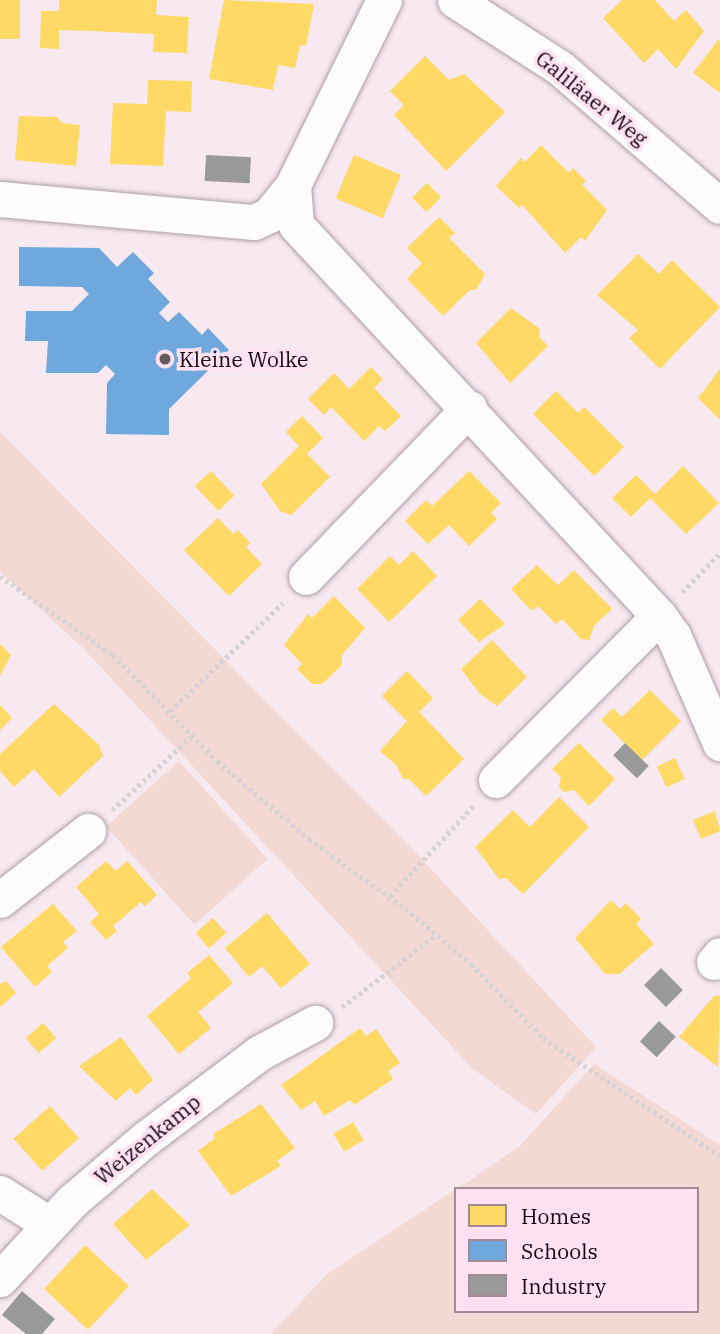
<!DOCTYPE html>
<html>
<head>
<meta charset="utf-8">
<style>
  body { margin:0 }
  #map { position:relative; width:720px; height:1334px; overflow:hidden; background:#f8e8f0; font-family:"IBM Plex Serif",serif }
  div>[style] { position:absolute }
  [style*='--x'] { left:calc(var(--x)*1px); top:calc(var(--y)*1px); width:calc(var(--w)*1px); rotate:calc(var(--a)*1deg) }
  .green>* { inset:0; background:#f3d8d4; transform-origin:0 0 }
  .homes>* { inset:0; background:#ffd966; transform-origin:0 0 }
  .schools>* { inset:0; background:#6fa8dc }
  .industry>* { inset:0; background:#999; transform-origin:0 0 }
  .path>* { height:4.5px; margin-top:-2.25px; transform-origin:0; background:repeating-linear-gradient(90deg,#d7d2d5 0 3.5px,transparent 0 7px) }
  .roads { filter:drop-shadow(0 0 2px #ada0a7) drop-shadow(0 0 2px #ada0a7) }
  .street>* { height:35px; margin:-17.5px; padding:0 17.5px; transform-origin:17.5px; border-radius:17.5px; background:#fefcfd }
  .dots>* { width:19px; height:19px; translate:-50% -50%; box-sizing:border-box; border:4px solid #ffe1f1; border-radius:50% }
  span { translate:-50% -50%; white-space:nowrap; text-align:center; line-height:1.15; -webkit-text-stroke:7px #ffe1f1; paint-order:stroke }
  .street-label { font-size:21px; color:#160a11 }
  .poi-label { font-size:21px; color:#160a11 }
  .left { translate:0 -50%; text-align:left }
  .legend { position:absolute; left:454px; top:1187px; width:245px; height:126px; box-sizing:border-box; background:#ffe1f1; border:2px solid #a28b97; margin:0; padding:9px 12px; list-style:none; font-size:21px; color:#160a11 }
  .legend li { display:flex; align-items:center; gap:14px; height:35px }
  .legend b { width:35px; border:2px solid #a28b97 }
</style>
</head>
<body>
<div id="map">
  <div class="green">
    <i style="clip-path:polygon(0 432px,418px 855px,596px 1047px,536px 1114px,473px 1069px,84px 649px,0 572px)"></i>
    <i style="left:179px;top:761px;width:132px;height:98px;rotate:48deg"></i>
    <i style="clip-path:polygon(594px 1064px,720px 1145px,720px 1334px,271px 1334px,326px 1275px,456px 1189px,456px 1311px,697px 1311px,697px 1189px,457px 1189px,519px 1147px)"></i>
  </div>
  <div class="homes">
    <i style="left:0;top:0;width:20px;height:39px"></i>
    <i style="clip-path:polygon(59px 0,157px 0,156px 15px,189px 17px,187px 53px,153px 52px,154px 34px,91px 31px,59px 30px,59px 49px,40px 48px,41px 11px,59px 11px)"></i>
    <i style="clip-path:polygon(224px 0,314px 4px,306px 46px,300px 45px,295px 68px,278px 65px,273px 90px,209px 79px)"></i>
    <i style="clip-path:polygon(622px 0,655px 0,674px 21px,686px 10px,704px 31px,676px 69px,658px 49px,644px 63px,603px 18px)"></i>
    <i style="clip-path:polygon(718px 40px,720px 42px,720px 93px,693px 73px)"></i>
    <i style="clip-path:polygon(425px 56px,449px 80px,464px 74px,505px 112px,446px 171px,394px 115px,404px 105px,390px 91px)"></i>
    <i style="clip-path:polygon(148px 80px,192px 81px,191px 112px,166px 111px,163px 166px,110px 164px,113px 103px,147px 104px)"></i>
    <i style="clip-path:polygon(19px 116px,57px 117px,62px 123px,80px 125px,76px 166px,15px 160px)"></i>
    <i style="clip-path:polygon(541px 145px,569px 173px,573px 168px,586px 181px,582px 185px,607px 210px,585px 241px,581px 237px,565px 253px,522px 205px,519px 208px,496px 186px,521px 158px,525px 162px)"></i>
    <i style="left:354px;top:155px;width:51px;height:47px;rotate:23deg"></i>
    <i style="left:427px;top:183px;width:20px;height:21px;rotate:45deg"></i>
    <i style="clip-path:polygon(439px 217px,455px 233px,449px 238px,485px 274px,476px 290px,470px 290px,443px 316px,407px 279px,422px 263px,407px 248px)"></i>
    <i style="clip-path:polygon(638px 254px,659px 274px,672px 260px,720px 307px,660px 369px,629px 338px,638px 330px,597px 295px)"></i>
    <i style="clip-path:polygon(511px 308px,540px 329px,539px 337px,548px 346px,510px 383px,476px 343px)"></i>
    <i style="clip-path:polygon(371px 367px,383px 379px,374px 388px,401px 416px,385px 431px,379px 426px,364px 441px,331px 407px,324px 415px,308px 399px,334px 373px,349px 389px)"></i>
    <i style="clip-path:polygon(720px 369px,720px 420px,698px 398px)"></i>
    <i style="clip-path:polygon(556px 391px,578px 413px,584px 407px,624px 447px,594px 476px,533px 414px)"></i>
    <i style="clip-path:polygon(302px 416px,323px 438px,307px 454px,330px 477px,291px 515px,280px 511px,261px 484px,299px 446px,286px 432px)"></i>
    <i style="clip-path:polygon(683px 466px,719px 503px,686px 534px,650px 498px,631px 517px,612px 498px,636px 475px,655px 494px)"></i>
    <i style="left:211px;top:471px;width:34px;height:22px;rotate:47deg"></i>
    <i style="clip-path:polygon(469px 471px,501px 503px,491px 513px,497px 519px,469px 546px,449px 525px,428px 544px,405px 521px,426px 500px,432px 506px)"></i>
    <i style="clip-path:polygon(218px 518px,233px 534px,238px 530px,250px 543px,246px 547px,262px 564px,229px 596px,184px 550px)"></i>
    <i style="clip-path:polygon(413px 551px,437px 576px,389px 622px,357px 589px,390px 556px,399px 565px)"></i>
    <i style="clip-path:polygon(537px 565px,558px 585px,574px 570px,612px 609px,594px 626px,589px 640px,581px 639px,562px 619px,556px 624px,538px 606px,532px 611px,511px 589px)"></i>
    <i style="clip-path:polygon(334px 596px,365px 628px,342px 655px,342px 665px,322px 684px,312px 684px,297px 669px,302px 664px,284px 645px,308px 614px,312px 618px)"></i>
    <i style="clip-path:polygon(480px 599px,505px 624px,479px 642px,458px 620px)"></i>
    <i style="clip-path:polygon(492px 640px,527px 677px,497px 706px,480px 694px,461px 669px)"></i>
    <i style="clip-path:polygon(0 644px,11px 655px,0 676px)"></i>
    <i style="clip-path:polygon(407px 671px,433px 698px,419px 712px,464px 759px,426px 796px,409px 779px,403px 779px,396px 765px,380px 751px,407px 721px,382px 696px)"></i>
    <i style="clip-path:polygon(650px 690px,681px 721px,642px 760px,601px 720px,613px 708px,622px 717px)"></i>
    <i style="clip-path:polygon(54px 704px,99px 745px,103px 756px,59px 797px,34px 769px,14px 787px,0 771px,0 754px)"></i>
    <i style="clip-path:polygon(0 705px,12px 718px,0 730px)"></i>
    <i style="clip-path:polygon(579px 743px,615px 779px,589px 806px,574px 790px,564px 792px,559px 787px,561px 777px,552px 769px)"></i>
    <i style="left:675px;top:758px;width:23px;height:20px;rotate:65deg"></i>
    <i style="clip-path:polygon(559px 797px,589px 827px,523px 894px,506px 878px,499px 879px,475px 847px,513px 810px,530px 827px)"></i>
    <i style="clip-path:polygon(715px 811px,720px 831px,701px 839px,693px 820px)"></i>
    <i style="clip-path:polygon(106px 861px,116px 871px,127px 861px,157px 895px,145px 906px,141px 902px,113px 926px,117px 931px,106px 940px,90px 922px,99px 914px,76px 887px)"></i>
    <i style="clip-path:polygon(611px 900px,620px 909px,626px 903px,641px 919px,636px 924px,654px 944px,619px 974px,605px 974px,575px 938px)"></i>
    <i style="clip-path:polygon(53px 904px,77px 931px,63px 942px,68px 948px,47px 966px,52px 972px,35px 987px,1px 947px)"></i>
    <i style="clip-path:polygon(267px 913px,310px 964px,281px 988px,262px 966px,249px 977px,225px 948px)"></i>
    <i style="left:213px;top:918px;width:20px;height:23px;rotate:49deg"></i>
    <i style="clip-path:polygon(209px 955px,233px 983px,198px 1012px,211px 1028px,179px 1054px,147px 1016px,191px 978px,187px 973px)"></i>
    <i style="clip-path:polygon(6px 981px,16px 993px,0 1007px,0 984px)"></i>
    <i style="clip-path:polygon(714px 996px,720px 996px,718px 1067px,679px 1037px)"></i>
    <i style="left:43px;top:1023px;width:20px;height:23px;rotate:49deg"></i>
    <i style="clip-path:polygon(360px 1028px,366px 1036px,376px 1029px,400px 1063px,388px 1071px,393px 1079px,354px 1105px,350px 1100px,324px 1116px,315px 1101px,301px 1110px,281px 1085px)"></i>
    <i style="clip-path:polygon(121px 1037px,153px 1080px,136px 1095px,130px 1088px,116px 1101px,79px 1066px)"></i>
    <i style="clip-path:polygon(261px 1104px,295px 1148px,277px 1161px,281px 1166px,231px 1196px,198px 1151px,215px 1138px,213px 1134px)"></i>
    <i style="left:50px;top:1106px;width:43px;height:49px;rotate:48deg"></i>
    <i style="left:353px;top:1122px;width:21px;height:23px;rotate:59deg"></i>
    <i style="clip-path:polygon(152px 1189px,190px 1225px,146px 1260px,113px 1224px)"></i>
    <i style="left:85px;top:1245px;width:60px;height:60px;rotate:43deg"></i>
  </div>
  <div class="schools">
    <i style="clip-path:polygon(19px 247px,99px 248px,117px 267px,133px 252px,154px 273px,148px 279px,170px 302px,159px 313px,168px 322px,179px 312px,202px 335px,208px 328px,229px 350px,169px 409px,169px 435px,106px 434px,107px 383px,115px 374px,106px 365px,98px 373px,46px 373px,48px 341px,25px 341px,26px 311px,72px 311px,89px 294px,82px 287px,19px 286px)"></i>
  </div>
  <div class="industry">
    <i style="left:206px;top:155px;width:45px;height:26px;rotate:3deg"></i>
    <i style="left:625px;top:743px;width:33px;height:17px;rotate:44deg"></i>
    <i style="left:661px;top:968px;width:31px;height:24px;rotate:45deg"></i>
    <i style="left:659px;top:1021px;width:23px;height:28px;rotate:43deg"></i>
    <i style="clip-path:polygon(22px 1291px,55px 1319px,42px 1334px,26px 1334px,2px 1315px)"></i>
  </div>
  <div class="path">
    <i style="--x:0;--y:576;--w:138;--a:35"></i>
    <i style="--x:113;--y:655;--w:148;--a:45.5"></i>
    <i style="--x:217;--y:761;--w:121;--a:40.3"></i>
    <i style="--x:309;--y:839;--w:126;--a:36"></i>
    <i style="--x:411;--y:913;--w:79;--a:40.4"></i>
    <i style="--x:471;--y:964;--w:103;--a:45.8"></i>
    <i style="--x:543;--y:1038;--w:213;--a:33.7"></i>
    <i style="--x:682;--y:592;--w:54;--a:-45.7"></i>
    <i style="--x:170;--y:711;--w:156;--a:-43.7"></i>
    <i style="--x:112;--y:810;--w:108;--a:-42.7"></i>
    <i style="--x:390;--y:896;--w:125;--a:-47.3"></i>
    <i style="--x:342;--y:1007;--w:118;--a:-37.5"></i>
  </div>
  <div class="roads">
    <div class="street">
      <i style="--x:384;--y:0;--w:206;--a:116.2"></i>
      <i style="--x:293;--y:185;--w:40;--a:85.7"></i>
      <i style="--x:296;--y:225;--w:534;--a:47.13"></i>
      <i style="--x:659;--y:616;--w:24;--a:54"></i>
      <i style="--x:673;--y:635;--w:118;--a:66.5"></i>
      <i style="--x:455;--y:0;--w:125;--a:32.9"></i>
      <i style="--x:560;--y:68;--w:211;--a:40.8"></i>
      <i style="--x:0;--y:199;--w:255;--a:5.2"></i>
      <i style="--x:254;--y:222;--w:17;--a:-25"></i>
      <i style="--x:269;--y:215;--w:38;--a:-51"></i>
      <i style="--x:306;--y:577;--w:235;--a:-46"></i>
      <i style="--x:496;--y:780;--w:231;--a:-45.2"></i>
      <i style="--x:0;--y:900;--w:112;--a:-38.1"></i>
      <i style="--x:714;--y:962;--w:9;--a:-49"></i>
      <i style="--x:0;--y:1193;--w:58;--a:32.3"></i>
      <i style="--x:0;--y:1279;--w:106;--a:-47.3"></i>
      <i style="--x:72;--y:1201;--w:96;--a:-40.3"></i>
      <i style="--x:145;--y:1139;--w:143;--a:-37"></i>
      <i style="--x:259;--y:1053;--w:64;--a:-28.2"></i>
    </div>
  </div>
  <div class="dots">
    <i style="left:165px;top:359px;background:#65585f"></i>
  </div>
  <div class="street-label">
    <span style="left:592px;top:98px;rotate:39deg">Galiläaer Weg</span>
    <span style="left:147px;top:1139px;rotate:-39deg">Weizenkamp</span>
  </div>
  <div class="poi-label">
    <span class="left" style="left:179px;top:359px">Kleine Wolke</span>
  </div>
  <ul class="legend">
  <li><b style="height:19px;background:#ffd966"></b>Homes</li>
  <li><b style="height:19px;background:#6fa8dc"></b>Schools</li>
  <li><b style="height:19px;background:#999"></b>Industry</li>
  </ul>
</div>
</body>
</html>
